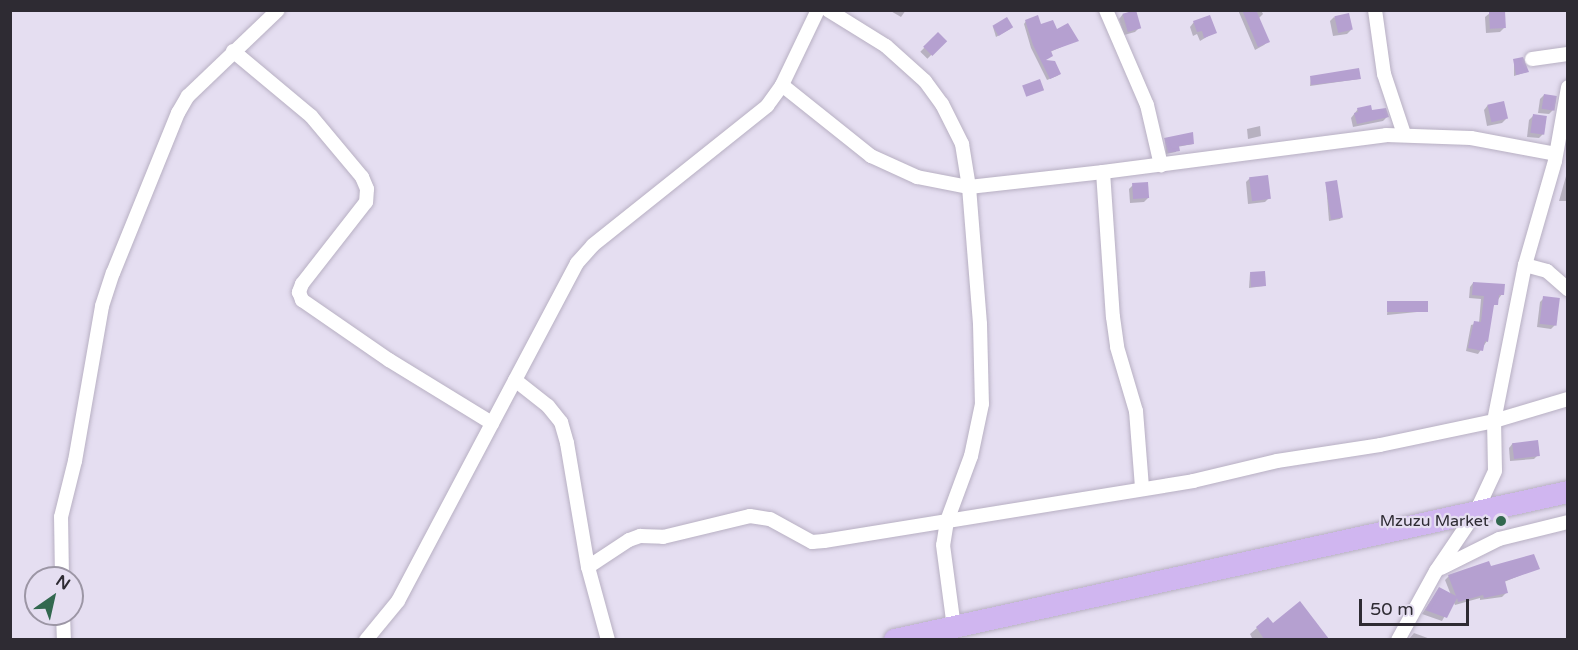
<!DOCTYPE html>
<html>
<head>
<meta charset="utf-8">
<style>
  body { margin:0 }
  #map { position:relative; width:1578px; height:650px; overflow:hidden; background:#e5def1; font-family:"Varela Round",sans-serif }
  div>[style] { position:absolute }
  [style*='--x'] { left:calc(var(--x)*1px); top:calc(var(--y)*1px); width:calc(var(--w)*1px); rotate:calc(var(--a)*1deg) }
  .shadow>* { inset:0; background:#0003; transform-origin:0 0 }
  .building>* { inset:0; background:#b5a0d0; transform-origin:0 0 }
  .roads { filter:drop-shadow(0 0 2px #b8b0c3) drop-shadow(0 0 2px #b8b0c3) }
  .minor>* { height:14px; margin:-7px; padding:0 7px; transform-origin:7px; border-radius:7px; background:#fff }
  .trunk>* { height:22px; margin:-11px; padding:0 11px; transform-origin:11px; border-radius:11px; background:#d0b6f0 }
  .dots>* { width:16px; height:16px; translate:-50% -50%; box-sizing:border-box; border:3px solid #e5def1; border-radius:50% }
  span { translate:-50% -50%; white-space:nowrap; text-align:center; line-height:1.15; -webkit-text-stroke:4.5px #e5def1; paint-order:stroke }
  .poi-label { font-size:16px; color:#2e2b33 }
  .right { translate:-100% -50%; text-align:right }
  .frame { position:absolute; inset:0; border:12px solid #2e2b33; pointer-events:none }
  .north { position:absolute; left:24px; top:566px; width:60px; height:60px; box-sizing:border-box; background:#e5def1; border:2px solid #9c96a5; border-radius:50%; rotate:34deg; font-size:16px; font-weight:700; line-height:24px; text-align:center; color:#2e2b33 }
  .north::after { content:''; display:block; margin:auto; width:21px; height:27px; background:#32684f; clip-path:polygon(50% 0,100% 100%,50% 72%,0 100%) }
  .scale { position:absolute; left:1359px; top:599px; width:110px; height:27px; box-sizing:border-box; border:3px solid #2e2b33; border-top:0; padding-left:8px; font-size:18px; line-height:21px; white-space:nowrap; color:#2e2b33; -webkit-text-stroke:4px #e5def1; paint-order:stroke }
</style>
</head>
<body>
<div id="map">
  <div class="shadow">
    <i style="clip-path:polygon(889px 10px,906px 10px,901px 17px)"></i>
    <i style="clip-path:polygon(1238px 10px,1261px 10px,1263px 14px,1259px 18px,1268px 41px,1264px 45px,1255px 50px)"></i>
    <i style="clip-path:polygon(1490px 13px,1504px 28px,1500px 32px,1486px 33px,1485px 17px)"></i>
    <i style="clip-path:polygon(1123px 14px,1139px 28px,1135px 32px,1124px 35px,1119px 19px)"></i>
    <i style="clip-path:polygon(1334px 17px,1351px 30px,1347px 34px,1333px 36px,1330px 21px)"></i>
    <i style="clip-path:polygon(1026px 21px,1077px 40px,1050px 52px,1043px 62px,1060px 74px,1057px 76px,1047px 80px,1031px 48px,1024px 24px)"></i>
    <i style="clip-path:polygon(1194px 22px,1215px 32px,1200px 41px,1197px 34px,1193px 36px,1190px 27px)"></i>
    <i style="clip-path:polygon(993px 27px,1010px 29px,996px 37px)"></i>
    <i style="left:938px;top:34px;width:10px;height:25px;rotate:45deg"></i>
    <i style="clip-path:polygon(1514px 61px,1527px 72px,1514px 76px)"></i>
    <i style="clip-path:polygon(1311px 77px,1359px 79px,1310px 86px)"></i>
    <i style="clip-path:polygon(1544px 95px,1553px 110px,1549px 114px,1538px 113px,1540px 99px)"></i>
    <i style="clip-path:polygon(1488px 105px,1506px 119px,1502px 123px,1487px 126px,1484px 110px)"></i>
    <i style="clip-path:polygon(1358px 109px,1371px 112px,1387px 117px,1383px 121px,1353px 127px,1351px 118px)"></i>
    <i style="clip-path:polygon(1533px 116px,1543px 134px,1539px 138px,1527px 137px,1529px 120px)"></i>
    <i style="clip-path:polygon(1260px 126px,1261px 136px,1248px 139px,1247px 129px)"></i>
    <i style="clip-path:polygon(1165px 140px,1193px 144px,1177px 147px,1176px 152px,1166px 154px)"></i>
    <i style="clip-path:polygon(1568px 169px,1568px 201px,1559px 201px)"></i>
    <i style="clip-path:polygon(1250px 178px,1269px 198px,1265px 202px,1248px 204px,1246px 182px)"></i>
    <i style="clip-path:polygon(1326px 184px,1342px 217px,1340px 219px,1329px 221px)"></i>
    <i style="clip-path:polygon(1133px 185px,1148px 198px,1144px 202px,1130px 203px,1129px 189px)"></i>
    <i style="clip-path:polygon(1250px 273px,1264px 286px,1249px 288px)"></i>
    <i style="clip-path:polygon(1473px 283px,1502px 294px,1492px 308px,1487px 341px,1478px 354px,1466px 351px,1471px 325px,1479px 323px,1481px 299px,1469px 298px,1470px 287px)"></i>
    <i style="clip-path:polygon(1544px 298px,1555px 325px,1551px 329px,1537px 327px,1540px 302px)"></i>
    <i style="clip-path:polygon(1388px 304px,1427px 311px,1387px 315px)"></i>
    <i style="clip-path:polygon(1513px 443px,1538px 455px,1534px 459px,1510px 461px,1509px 448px)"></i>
    <i style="clip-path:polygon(1490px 568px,1538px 568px,1504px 582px,1506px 593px,1502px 597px,1480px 600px,1480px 598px,1455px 605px,1453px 601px,1442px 621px,1422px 614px,1439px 589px,1451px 595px,1445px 580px,1449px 576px)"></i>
    <i style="clip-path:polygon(1300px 603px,1327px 640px,1253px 640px,1250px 634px,1257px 628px,1273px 625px)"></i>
    <i style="clip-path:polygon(1414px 633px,1433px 640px,1408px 640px)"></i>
  </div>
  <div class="building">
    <i style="left:1136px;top:10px;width:19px;height:14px;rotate:74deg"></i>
    <i style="clip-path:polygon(1242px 10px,1256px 10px,1270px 42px,1258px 47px)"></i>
    <i style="left:1505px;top:11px;width:17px;height:16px;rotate:87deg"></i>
    <i style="left:1349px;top:13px;width:17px;height:15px;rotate:77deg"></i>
    <i style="clip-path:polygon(1038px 15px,1041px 24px,1053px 20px,1057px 29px,1068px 23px,1079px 41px,1051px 51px,1053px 56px,1046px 60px,1055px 61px,1061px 74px,1050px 79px,1033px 45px,1025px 20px)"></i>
    <i style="clip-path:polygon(1210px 15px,1217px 33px,1204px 38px,1202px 31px,1197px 32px,1193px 21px)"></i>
    <i style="left:1007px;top:17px;width:12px;height:17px;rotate:59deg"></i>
    <i style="left:938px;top:32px;width:13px;height:21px;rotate:45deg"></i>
    <i style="clip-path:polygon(1523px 57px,1529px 72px,1516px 75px,1513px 59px)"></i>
    <i style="clip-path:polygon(1359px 68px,1361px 79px,1311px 85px,1310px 76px)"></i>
    <i style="left:1040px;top:79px;width:12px;height:19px;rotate:70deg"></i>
    <i style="left:1544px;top:94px;width:13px;height:15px;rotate:9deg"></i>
    <i style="left:1504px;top:101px;width:18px;height:17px;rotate:77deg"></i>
    <i style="clip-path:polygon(1371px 105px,1372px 110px,1386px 108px,1389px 117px,1357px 124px,1354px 113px,1358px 112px,1357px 108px)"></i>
    <i style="left:1533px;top:114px;width:14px;height:19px;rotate:8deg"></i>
    <i style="clip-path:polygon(1193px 132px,1194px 144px,1179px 146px,1180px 151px,1168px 153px,1164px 138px)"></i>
    <i style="left:1268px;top:175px;width:24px;height:19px;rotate:83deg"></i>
    <i style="left:1337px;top:180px;width:38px;height:12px;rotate:81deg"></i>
    <i style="left:1148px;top:182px;width:16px;height:16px;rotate:86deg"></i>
    <i style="left:1265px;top:271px;width:15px;height:15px;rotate:86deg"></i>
    <i style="clip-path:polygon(1473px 282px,1505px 284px,1504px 295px,1499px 295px,1498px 305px,1494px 305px,1488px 342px,1485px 341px,1483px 351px,1468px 348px,1474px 321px,1481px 322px,1484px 296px,1472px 295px)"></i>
    <i style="left:1543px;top:296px;width:17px;height:28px;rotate:7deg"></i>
    <i style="left:1428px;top:301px;width:11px;height:41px;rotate:90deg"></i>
    <i style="left:1538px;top:440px;width:16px;height:26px;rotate:83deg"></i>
    <i style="clip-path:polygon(1534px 554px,1540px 569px,1505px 581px,1508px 593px,1484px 598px,1483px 595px,1458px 602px,1457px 598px,1447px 618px,1425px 610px,1439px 587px,1456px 596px,1448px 575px,1489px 561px,1491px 566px)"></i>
    <i style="clip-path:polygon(1300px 601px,1329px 639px,1264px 639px,1256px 627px,1268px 617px,1273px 623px)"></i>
  </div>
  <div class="roads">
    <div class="minor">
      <i style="--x:828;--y:10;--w:68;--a:31.8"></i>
      <i style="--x:886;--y:46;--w:52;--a:41.9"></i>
      <i style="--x:925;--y:81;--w:29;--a:54"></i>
      <i style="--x:942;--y:104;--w:45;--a:63.4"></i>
      <i style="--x:962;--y:144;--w:44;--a:80.8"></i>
      <i style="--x:969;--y:187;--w:137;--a:85.4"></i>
      <i style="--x:980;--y:324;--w:80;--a:88.6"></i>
      <i style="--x:982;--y:404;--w:53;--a:101.9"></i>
      <i style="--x:971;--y:456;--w:69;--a:110.3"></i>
      <i style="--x:947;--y:521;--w:24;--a:99"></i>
      <i style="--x:943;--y:545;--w:83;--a:82.4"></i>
      <i style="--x:1106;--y:10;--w:103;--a:66.7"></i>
      <i style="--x:1147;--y:105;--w:62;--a:76.9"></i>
      <i style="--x:1375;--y:10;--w:65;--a:82"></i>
      <i style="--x:1384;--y:74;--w:63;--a:71.6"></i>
      <i style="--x:233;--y:51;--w:102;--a:39.8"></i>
      <i style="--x:311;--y:116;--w:80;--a:50.1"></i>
      <i style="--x:362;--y:177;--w:13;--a:67"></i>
      <i style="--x:367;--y:189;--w:13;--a:94"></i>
      <i style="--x:366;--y:202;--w:104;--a:128"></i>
      <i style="--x:302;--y:284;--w:9;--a:111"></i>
      <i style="--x:299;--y:292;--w:9;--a:69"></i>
      <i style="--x:302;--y:300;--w:106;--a:34.6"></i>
      <i style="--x:389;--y:360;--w:121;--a:31.5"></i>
      <i style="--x:1532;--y:59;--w:36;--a:-8"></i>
      <i style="--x:782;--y:85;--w:114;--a:38.6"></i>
      <i style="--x:871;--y:156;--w:51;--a:24.5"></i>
      <i style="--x:917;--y:177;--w:53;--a:10.9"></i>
      <i style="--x:969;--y:187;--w:135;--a:-6.4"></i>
      <i style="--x:1103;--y:172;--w:285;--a:-7.4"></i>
      <i style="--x:1386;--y:135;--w:85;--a:2"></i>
      <i style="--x:1471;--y:138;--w:86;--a:10.7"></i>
      <i style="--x:1103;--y:172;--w:145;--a:86.1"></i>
      <i style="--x:1113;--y:317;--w:30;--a:82"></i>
      <i style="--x:1117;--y:347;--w:67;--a:73.5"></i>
      <i style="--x:1136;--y:411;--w:77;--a:85.5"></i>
      <i style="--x:1525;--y:265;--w:23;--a:15"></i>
      <i style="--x:1547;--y:271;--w:28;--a:41"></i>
      <i style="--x:515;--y:380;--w:42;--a:38.2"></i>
      <i style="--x:548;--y:406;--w:21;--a:51"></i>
      <i style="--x:561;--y:422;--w:22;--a:74"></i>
      <i style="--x:567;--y:443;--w:126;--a:80.4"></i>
      <i style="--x:588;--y:567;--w:76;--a:74.7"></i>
      <i style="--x:588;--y:567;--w:49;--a:-33.4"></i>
      <i style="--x:629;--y:540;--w:12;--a:-20"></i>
      <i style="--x:640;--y:536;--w:23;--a:2"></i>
      <i style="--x:663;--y:537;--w:89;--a:-13.6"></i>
      <i style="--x:750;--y:516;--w:20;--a:9"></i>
      <i style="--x:770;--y:519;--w:48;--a:28.7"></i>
      <i style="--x:812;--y:542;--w:12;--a:-5"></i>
      <i style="--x:824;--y:541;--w:374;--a:-9.2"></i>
      <i style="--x:1193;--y:481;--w:86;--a:-13.4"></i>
      <i style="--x:1277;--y:461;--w:104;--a:-8.8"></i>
      <i style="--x:1380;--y:445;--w:116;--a:-11.9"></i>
      <i style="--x:1494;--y:421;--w:77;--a:-16.6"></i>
      <i style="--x:1441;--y:568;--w:65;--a:-26.6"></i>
      <i style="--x:1499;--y:539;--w:71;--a:-13.8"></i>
      <i style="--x:62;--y:578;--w:61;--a:-90.9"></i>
      <i style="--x:61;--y:517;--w:58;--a:-76"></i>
      <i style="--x:75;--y:461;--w:157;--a:-80.1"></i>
      <i style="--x:102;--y:306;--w:35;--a:-72"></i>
      <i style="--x:113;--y:273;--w:173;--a:-67.9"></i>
      <i style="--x:178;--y:113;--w:20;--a:-60"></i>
      <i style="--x:188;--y:96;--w:124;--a:-43.7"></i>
      <i style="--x:63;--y:614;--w:26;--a:88"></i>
      <i style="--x:366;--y:640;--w:50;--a:-50.6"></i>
      <i style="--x:398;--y:601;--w:382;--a:-62.1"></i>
      <i style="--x:577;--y:263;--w:24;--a:-48"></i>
      <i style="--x:593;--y:245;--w:223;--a:-38.6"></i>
      <i style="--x:767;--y:106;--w:26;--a:-54"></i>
      <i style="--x:782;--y:85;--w:83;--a:-64.4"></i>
      <i style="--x:1398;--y:640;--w:79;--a:-61.2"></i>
      <i style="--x:1436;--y:571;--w:71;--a:-55.9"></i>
      <i style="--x:1476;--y:512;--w:45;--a:-65.1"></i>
      <i style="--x:1495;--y:471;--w:50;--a:-91.1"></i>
      <i style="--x:1494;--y:421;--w:159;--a:-78.8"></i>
      <i style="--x:1525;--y:265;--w:108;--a:-73.9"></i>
      <i style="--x:1555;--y:161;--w:75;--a:-80"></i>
    </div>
    <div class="trunk">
      <i style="--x:895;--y:640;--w:689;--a:-12.4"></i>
    </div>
  </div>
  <div class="dots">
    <i style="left:1501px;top:521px;background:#32684f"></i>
  </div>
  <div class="poi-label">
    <span class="right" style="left:1489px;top:521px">Mzuzu Market</span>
  </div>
  <div class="frame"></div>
  <div class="north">N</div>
  <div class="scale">50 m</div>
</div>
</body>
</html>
